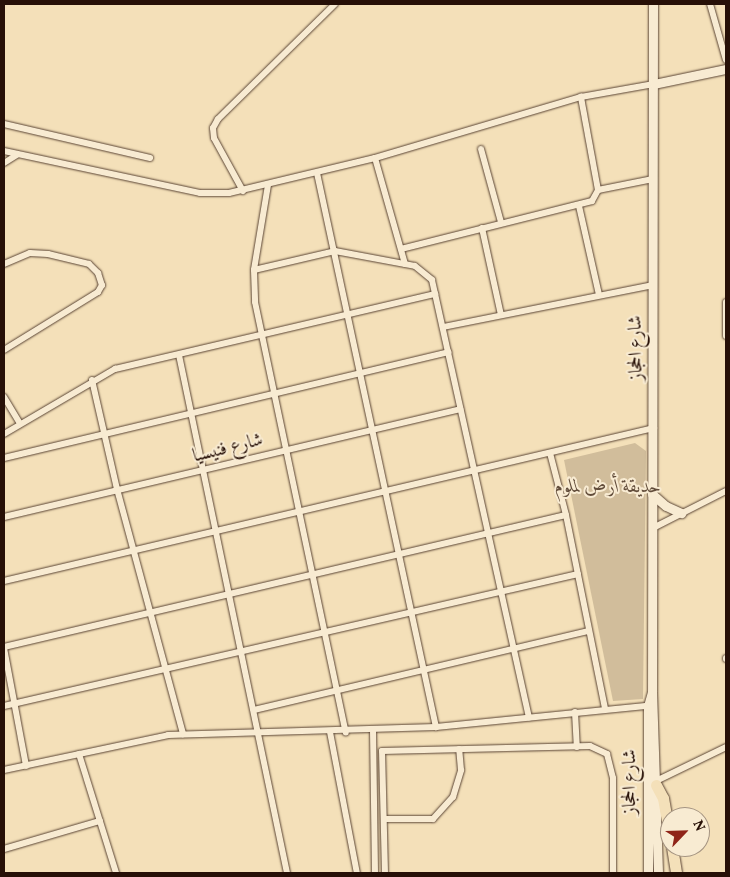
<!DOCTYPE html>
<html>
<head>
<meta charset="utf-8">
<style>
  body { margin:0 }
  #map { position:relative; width:730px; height:877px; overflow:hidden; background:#f4e0b9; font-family:Vollkorn,Amiri,serif }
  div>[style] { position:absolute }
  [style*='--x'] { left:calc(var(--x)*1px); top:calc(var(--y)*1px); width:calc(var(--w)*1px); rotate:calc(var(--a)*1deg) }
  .green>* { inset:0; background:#d1bd9b }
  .roads { filter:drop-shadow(0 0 1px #5a4434) drop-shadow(0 0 1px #5a4434) }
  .street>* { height:6px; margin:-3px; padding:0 3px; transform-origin:3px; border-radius:3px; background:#f8ebd2 }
  .secondary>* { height:9px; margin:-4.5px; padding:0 4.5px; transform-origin:4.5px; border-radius:4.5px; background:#f8ebd2 }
  .highway>* { height:11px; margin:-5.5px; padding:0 5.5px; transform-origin:5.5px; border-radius:5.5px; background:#f4e0b9 }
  span { translate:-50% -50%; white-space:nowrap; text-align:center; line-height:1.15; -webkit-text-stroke:4px #f8ebd2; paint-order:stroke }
  .street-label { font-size:19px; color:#271007 }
  .park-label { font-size:19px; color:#624d3b; font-style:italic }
  .frame { position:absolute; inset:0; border:5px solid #271007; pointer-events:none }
  .north { position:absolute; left:660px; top:807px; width:50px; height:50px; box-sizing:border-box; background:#f8ebd2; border:1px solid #a49381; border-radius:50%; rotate:66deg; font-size:14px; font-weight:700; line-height:20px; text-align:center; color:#271007 }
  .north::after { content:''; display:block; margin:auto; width:18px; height:22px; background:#8f2418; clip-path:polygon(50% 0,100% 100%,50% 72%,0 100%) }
</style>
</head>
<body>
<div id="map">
  <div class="green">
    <i style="clip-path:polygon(635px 443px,646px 451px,643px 699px,613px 701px,564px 460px)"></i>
  </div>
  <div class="roads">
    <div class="street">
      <i style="--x:710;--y:4;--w:58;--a:74.1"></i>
      <i style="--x:4;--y:124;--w:150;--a:13.1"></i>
      <i style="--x:481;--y:149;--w:76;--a:74.7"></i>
      <i style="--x:4;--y:151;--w:200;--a:12.1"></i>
      <i style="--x:200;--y:193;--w:29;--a:0"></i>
      <i style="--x:229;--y:193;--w:150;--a:-13.5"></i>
      <i style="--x:375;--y:158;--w:215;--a:-16.5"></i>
      <i style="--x:581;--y:97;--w:74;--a:-10.1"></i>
      <i style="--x:375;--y:158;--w:110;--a:74.2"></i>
      <i style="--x:4;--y:163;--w:15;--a:-32"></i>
      <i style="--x:317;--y:173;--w:567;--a:77.88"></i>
      <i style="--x:268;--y:185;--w:86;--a:99.4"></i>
      <i style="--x:254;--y:270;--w:32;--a:88"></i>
      <i style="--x:255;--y:302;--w:440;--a:78.1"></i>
      <i style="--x:598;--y:190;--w:56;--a:-11.3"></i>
      <i style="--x:243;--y:191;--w:60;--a:-118.7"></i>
      <i style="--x:214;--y:138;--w:10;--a:-96"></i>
      <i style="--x:213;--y:128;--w:10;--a:-61"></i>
      <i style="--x:218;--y:119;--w:164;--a:-44.5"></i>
      <i style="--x:579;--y:206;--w:91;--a:77.3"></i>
      <i style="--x:482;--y:228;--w:89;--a:77.7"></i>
      <i style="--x:401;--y:249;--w:197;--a:-14.1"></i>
      <i style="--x:592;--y:201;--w:13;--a:-61"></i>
      <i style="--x:598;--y:190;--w:95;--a:-100.4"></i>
      <i style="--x:4;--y:264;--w:28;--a:-23"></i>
      <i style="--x:30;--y:253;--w:18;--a:3"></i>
      <i style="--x:48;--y:254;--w:42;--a:13.7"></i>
      <i style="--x:89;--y:264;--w:13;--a:45"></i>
      <i style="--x:98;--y:273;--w:13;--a:72"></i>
      <i style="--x:102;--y:285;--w:8;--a:120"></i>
      <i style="--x:98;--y:292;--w:110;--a:148.3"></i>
      <i style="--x:254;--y:270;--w:83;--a:-13.2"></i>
      <i style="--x:335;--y:251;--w:81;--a:10.6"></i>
      <i style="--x:415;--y:266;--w:22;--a:39"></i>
      <i style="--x:432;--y:280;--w:448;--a:77.5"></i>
      <i style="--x:726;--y:302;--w:34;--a:90"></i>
      <i style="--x:443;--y:327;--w:214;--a:-11.3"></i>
      <i style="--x:179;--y:355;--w:529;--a:78.22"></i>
      <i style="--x:92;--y:380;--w:112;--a:77.1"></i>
      <i style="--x:117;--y:489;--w:254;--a:74.9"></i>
      <i style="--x:4;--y:397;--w:31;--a:59"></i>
      <i style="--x:4;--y:434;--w:129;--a:-30.4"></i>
      <i style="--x:115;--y:369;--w:329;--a:-13.2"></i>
      <i style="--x:550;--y:453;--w:64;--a:75.5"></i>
      <i style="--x:566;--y:515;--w:197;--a:78.6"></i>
      <i style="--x:4;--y:458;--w:457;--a:-13.4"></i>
      <i style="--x:4;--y:517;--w:469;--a:-13.3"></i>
      <i style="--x:653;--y:528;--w:82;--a:-26.9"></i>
      <i style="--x:4;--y:581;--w:668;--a:-13.25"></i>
      <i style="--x:4;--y:647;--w:577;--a:-13.22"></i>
      <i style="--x:4;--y:648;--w:120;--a:79.4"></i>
      <i style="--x:726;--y:658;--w:1;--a:90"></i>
      <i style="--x:4;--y:706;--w:589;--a:-12.95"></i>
      <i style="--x:254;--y:710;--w:344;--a:-13.3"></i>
      <i style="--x:575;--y:712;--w:35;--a:87"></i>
      <i style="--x:373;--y:730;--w:143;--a:89.2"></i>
      <i style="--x:330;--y:732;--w:144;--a:79.2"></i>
      <i style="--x:79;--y:754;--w:125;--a:72.7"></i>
      <i style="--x:4;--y:770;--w:168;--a:-12"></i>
      <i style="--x:168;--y:735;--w:268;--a:-1.7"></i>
      <i style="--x:436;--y:727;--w:213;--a:-5.7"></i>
      <i style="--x:656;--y:781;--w:78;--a:-25.9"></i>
      <i style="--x:384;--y:819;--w:49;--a:0"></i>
      <i style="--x:433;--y:819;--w:30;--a:-48"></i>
      <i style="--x:453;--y:797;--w:28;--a:-73"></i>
      <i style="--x:461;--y:770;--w:21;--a:-95"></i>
      <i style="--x:4;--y:849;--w:100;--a:-16.3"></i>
      <i style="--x:385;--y:873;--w:122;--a:-91.4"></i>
      <i style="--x:382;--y:751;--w:208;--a:-1.4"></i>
      <i style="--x:590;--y:746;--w:19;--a:25"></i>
      <i style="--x:607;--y:754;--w:25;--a:76"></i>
      <i style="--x:613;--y:778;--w:95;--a:90"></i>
    </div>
    <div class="secondary">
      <i style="--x:653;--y:4;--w:688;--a:90.08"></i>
      <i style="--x:652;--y:692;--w:181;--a:88.1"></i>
      <i style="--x:654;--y:84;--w:74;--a:-11.8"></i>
      <i style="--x:652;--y:494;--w:18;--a:41"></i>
      <i style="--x:666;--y:506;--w:17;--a:25"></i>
      <i style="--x:648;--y:873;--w:167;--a:-90"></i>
      <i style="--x:648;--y:706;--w:15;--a:-74"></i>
    </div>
    <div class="highway">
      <i style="--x:656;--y:785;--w:15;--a:62"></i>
      <i style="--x:663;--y:798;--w:40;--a:80"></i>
      <i style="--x:672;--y:847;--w:26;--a:81"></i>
    </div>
  </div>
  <div class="street-label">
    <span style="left:637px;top:348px;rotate:-91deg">شارع الحجاز</span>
    <span style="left:228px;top:449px;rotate:-14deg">شارع فنيسيا</span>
    <span style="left:631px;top:782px;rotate:-90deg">شارع الحجاز</span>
  </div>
  <div class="park-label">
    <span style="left:608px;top:488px">حديقة أرض لملوم</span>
  </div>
  <div class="frame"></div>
  <div class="north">N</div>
</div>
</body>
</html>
